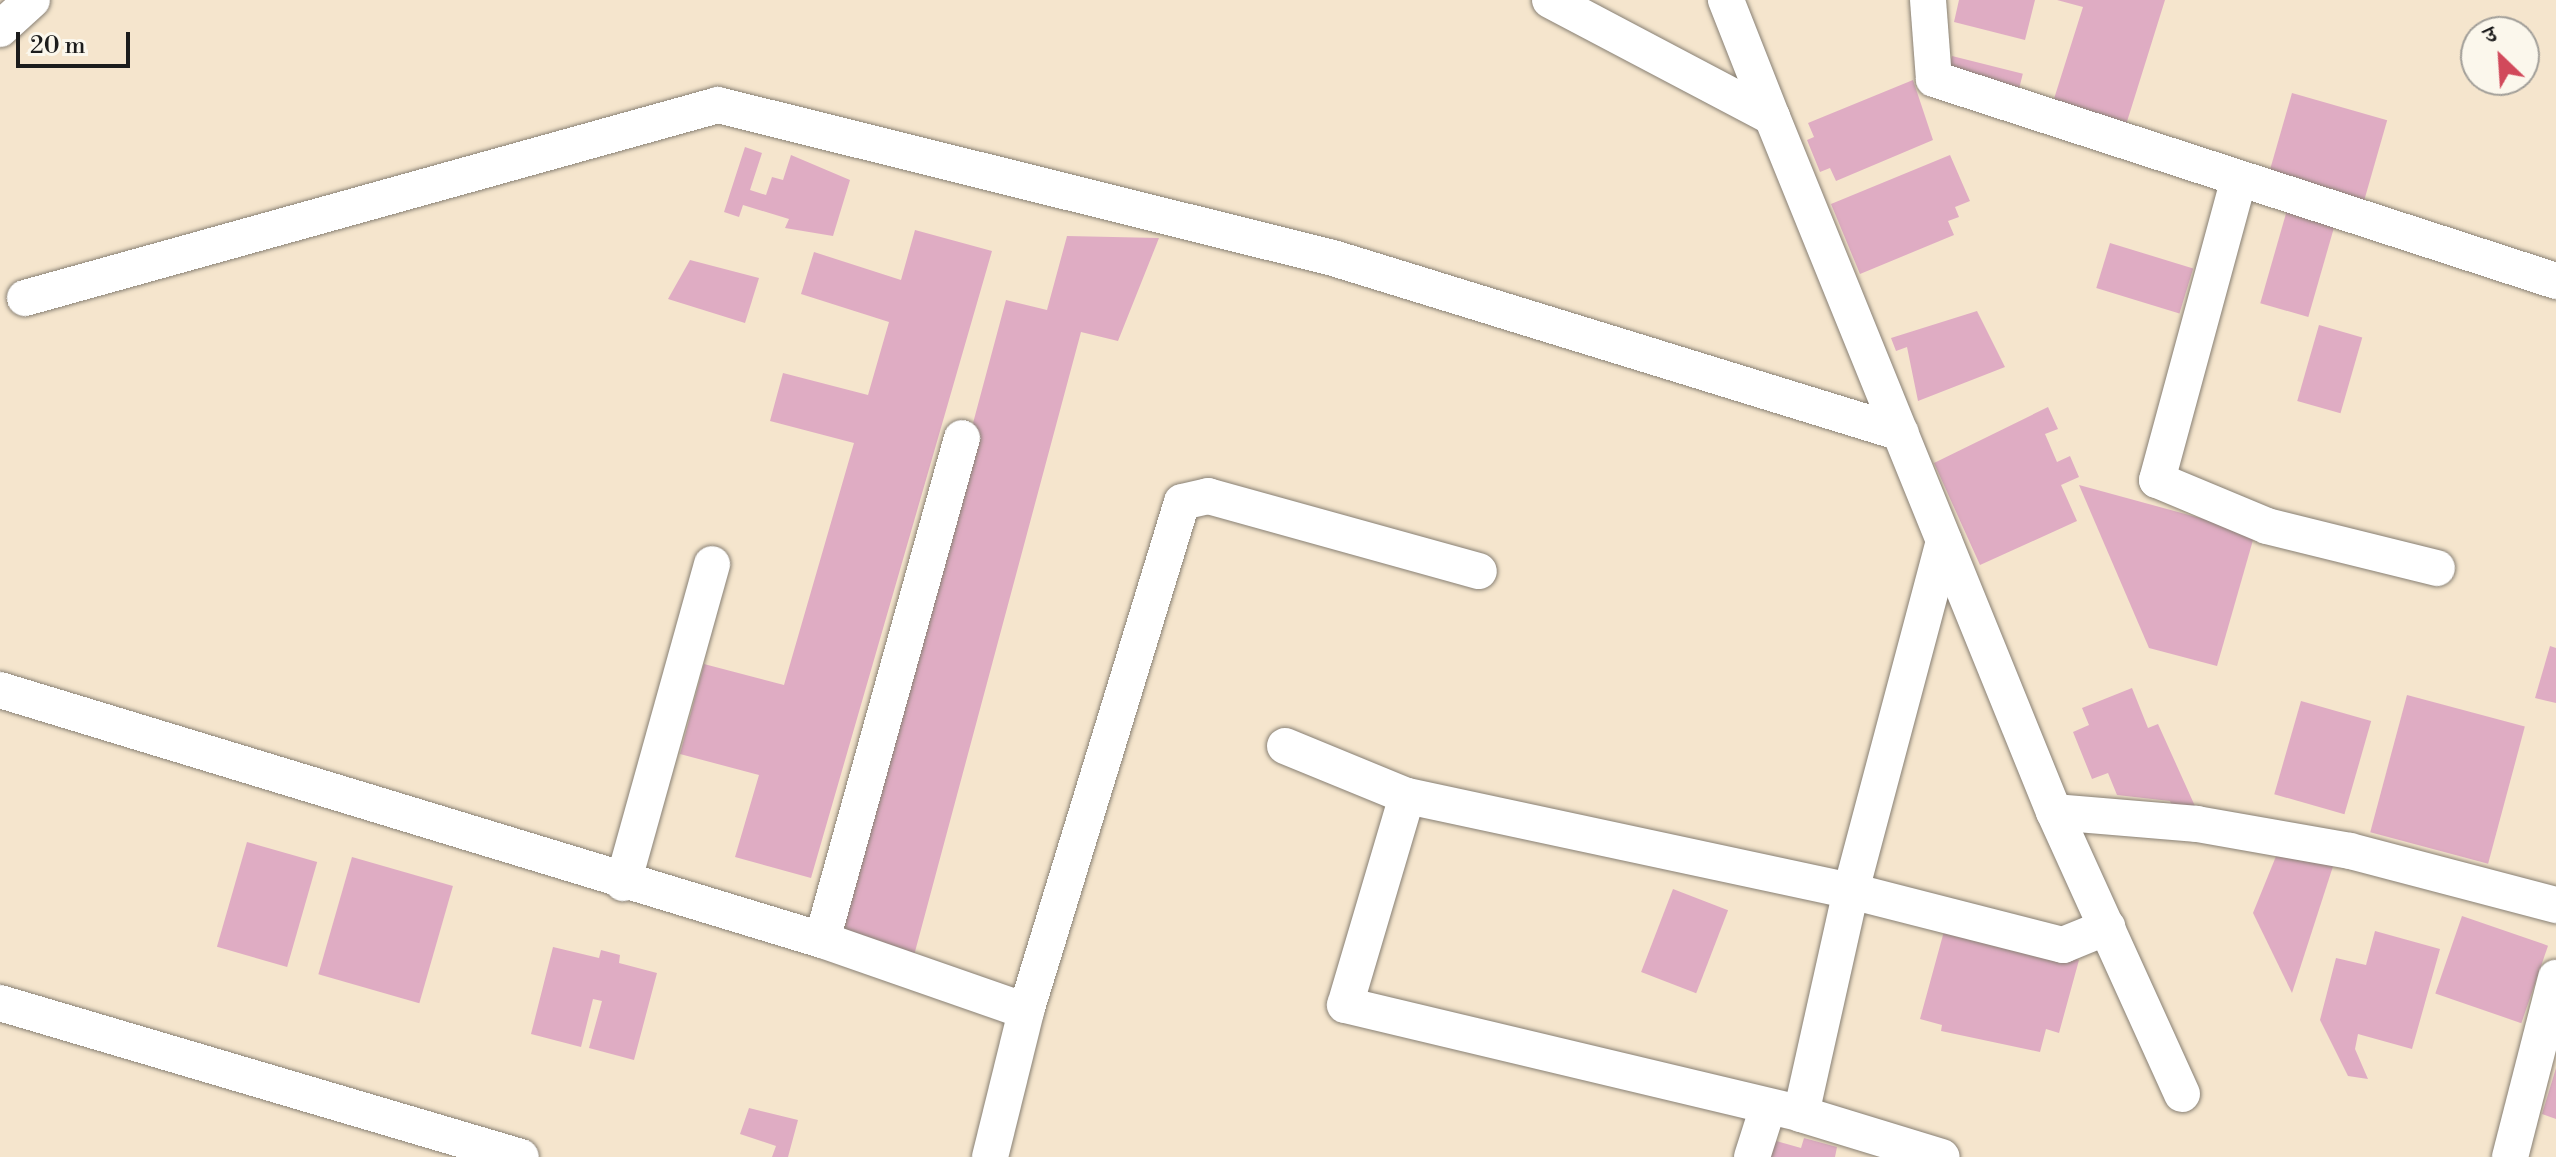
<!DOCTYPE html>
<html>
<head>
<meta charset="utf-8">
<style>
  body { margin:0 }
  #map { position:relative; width:2556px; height:1157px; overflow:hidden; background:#f5e5cd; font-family:"Libre Bodoni","Noto Serif Devanagari",serif }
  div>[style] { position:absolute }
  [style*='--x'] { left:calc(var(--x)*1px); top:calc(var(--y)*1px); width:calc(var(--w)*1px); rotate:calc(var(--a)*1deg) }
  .building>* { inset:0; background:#dfacc3; transform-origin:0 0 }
  .roads { filter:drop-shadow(0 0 2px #888074) drop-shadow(0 0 2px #888074) }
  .street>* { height:36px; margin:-18px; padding:0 18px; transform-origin:18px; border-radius:18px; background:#fff }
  span { translate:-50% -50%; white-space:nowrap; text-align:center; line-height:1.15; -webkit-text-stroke:8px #fbf7ec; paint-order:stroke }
  .north { position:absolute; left:2460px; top:16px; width:80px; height:80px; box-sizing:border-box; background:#fbf7ec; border:2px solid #a29f99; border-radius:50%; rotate:335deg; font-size:22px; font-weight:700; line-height:32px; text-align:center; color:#1c1c1c }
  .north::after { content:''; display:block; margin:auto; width:28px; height:36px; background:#d1495b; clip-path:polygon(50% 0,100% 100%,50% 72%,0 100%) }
  .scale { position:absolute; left:16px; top:32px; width:114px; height:36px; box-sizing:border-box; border:4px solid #1c1c1c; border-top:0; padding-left:10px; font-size:24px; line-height:28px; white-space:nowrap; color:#1c1c1c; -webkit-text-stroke:6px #fbf7ec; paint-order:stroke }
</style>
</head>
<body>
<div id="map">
  <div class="building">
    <i style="clip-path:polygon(1959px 0,2035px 0,2025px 40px,1954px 22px)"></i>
    <i style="clip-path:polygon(2057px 0,2165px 0,2120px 144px,2047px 121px,2083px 7px)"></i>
    <i style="left:1952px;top:56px;width:73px;height:37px;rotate:14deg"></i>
    <i style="clip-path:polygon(1913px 80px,1933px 140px,1836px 181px,1830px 168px,1820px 172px,1807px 140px,1814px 137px,1808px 123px)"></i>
    <i style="left:2292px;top:93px;width:99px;height:93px;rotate:16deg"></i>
    <i style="clip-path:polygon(745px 147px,762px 153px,750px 190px,766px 195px,772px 177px,783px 180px,791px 155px,850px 180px,833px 236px,785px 228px,789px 219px,743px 205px,739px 217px,724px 212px)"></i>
    <i style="clip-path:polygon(1950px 155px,1970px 201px,1955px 207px,1959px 217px,1948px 221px,1954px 235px,1860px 274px,1831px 204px)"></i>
    <i style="left:2287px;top:210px;width:50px;height:97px;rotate:16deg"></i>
    <i style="clip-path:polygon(915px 230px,992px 251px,811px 878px,735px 857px,759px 775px,680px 754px,704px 664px,784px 685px,854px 443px,770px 421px,783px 373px,868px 395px,889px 322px,801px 294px,814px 252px,901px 280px)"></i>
    <i style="clip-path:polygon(1067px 236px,1159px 238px,1118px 341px,1081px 332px,912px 963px,834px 942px,1006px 300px,1047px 310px)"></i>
    <i style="left:2110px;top:243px;width:87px;height:47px;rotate:17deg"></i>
    <i style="clip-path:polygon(690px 260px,759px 278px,745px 323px,668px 299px)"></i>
    <i style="clip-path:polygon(1977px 311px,2005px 367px,1918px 401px,1907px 347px,1896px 351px,1891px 338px)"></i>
    <i style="left:2319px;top:325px;width:45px;height:79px;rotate:16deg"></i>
    <i style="clip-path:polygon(2048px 407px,2058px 429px,2045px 434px,2057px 462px,2070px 456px,2079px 477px,2061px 485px,2077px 521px,1980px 565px,1934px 463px)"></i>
    <i style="clip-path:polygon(2079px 485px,2255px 533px,2217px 666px,2149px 648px)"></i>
    <i style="clip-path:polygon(2550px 646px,2556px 648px,2556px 703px,2535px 698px)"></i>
    <i style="clip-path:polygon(2132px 688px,2148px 728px,2158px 724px,2199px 815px,2176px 815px,2170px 801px,2117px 795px,2108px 773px,2092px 779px,2073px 732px,2089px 725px,2082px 708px)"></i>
    <i style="left:2407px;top:695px;width:122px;height:142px;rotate:15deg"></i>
    <i style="left:2301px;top:701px;width:73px;height:97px;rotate:16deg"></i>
    <i style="clip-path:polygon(2283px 839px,2336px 857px,2292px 993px,2253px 913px)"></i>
    <i style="left:247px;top:842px;width:73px;height:109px;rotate:16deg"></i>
    <i style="left:352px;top:857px;width:105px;height:122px;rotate:16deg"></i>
    <i style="left:1673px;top:889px;width:59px;height:89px;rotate:21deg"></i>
    <i style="left:2462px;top:916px;width:91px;height:82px;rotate:19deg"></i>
    <i style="clip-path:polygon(1946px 924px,2079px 960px,2059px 1033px,2046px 1029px,2040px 1052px,1941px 1031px,1942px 1025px,1920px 1019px)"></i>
    <i style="clip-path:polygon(2375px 931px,2440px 949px,2412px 1049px,2358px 1034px,2355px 1049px,2368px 1079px,2348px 1076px,2320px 1020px,2336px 958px,2366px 965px)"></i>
    <i style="clip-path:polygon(553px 947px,599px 958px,601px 950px,620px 955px,619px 963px,657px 973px,634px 1060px,589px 1048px,602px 1001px,593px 999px,581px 1047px,531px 1034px)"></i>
    <i style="clip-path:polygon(2556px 1068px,2556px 1119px,2542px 1114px)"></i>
    <i style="clip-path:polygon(749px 1108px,798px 1120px,788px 1157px,772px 1157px,776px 1146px,740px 1134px)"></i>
    <i style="clip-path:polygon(1804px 1138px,1837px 1147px,1835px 1157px,1763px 1157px,1776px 1141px,1801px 1148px)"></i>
  </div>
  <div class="roads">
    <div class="street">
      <i style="--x:1550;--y:0;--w:251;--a:27.8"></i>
      <i style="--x:1772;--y:117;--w:126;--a:-111.5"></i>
      <i style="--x:1928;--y:0;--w:79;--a:85.7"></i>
      <i style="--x:1934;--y:79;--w:654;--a:17.99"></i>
      <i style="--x:0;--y:29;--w:43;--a:-42.2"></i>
      <i style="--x:1772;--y:117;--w:750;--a:67.91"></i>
      <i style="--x:2238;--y:182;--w:309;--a:105.2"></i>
      <i style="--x:2157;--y:480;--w:119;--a:22.7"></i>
      <i style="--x:2267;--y:526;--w:175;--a:13.9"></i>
      <i style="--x:25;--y:298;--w:719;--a:-15.56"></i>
      <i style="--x:718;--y:105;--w:634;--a:13.97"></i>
      <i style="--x:1333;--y:258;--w:594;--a:17.12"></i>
      <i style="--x:1944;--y:541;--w:362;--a:104.9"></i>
      <i style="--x:1851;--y:891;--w:454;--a:-167.9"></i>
      <i style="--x:1407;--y:796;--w:218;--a:106.5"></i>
      <i style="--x:1345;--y:1005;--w:469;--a:13.4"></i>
      <i style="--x:1801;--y:1114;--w:229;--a:-77.4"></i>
      <i style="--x:1851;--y:891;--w:219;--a:14.3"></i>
      <i style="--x:2063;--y:945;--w:48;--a:-22.2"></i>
      <i style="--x:0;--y:690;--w:859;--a:16.92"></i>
      <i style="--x:822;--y:940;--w:216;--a:19.2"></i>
      <i style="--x:1285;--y:746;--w:132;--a:22.3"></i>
      <i style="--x:623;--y:883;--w:331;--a:-74.4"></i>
      <i style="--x:822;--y:940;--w:521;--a:-74.42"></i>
      <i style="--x:0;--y:1003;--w:543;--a:16.47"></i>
      <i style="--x:2182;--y:1094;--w:310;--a:-114.4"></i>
      <i style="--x:2054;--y:812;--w:144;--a:4.8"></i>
      <i style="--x:2197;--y:824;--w:155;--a:10"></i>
      <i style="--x:2350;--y:851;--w:213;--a:14.7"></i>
      <i style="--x:1801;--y:1114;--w:147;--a:17"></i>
      <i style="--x:990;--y:1157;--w:150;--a:-76.1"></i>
      <i style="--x:1026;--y:1011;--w:532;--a:-72.96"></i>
      <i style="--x:1182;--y:502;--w:27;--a:-13"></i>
      <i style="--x:1208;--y:496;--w:281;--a:15.5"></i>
      <i style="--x:1752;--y:1157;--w:52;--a:-72.3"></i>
      <i style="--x:2510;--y:1157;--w:185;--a:-75.6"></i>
    </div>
  </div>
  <div class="north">उ</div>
  <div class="scale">20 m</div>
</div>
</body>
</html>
